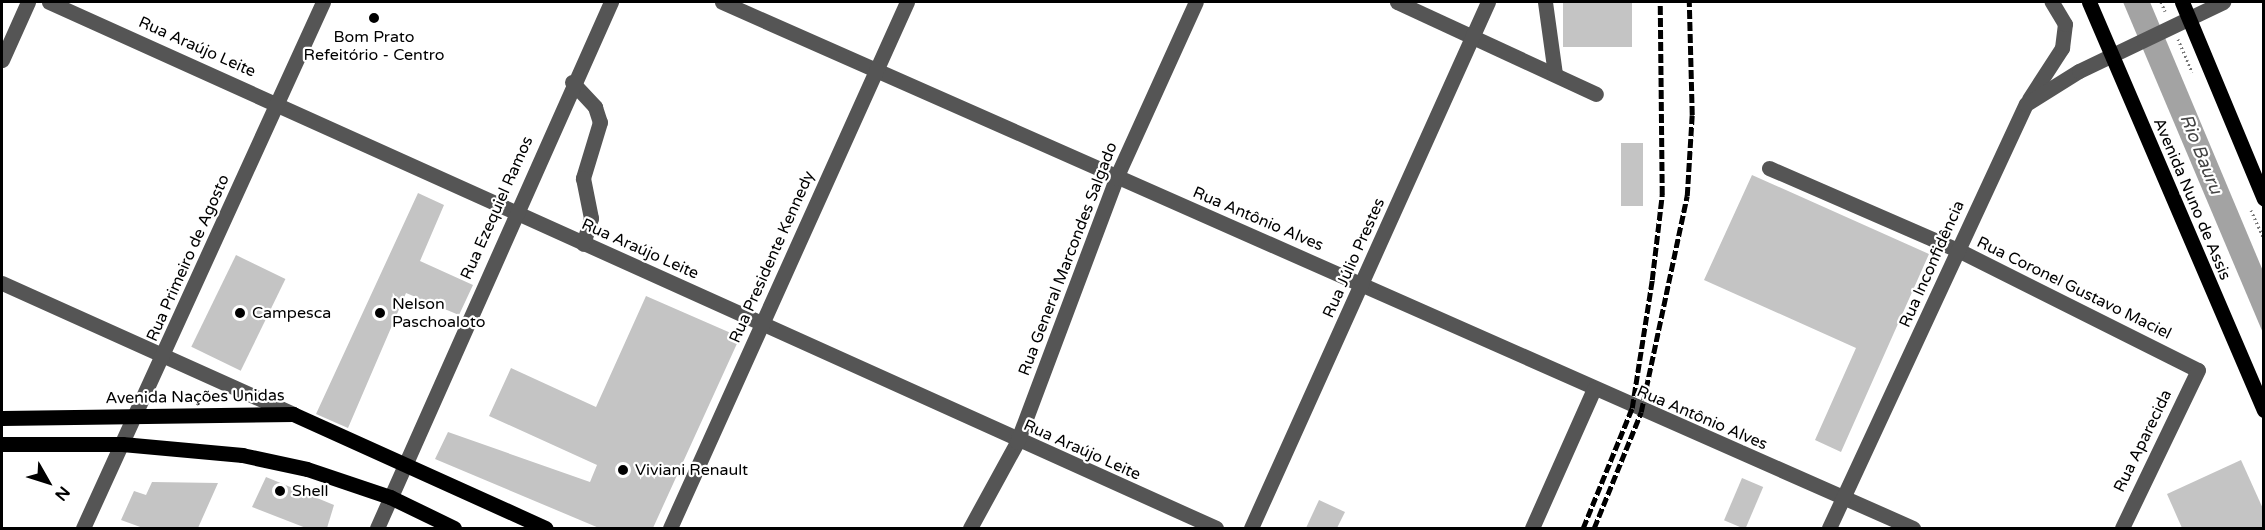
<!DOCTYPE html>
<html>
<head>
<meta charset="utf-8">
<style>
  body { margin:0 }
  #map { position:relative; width:2265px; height:530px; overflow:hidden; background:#fff; font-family:"Varela Round",sans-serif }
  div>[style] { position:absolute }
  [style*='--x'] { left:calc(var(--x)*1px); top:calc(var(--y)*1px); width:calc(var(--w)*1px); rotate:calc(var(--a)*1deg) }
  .water>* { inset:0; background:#a3a3a3 }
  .building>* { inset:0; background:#c4c4c4; transform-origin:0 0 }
  .path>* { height:3px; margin-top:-1.5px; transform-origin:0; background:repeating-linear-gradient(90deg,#777 0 1.5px,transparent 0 4.5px) }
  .minor>* { height:15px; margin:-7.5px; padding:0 7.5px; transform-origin:7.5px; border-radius:7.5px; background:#555 }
  .major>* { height:15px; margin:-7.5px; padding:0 7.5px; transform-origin:7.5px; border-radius:7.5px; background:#000 }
  .rail>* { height:4.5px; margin-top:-2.25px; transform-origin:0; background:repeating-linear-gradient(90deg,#000 0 9px,transparent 0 12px) }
  .dots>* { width:16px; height:16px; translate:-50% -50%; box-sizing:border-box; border:3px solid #fff; border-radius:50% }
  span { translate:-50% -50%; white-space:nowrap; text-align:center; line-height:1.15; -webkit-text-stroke:4.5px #fff; paint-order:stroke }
  .poi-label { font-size:16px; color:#000 }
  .left { translate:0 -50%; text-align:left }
  .street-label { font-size:16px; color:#000 }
  .water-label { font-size:18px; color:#444; font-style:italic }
  .frame { position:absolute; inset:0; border:3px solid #000; pointer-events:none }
  .north { position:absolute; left:18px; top:452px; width:60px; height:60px; -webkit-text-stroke:4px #fff; paint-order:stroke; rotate:129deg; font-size:16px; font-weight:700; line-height:24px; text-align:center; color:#000 }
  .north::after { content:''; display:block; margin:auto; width:21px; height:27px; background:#000; clip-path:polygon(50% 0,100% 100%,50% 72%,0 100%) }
</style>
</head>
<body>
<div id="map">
  <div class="water">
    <i style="clip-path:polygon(2123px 2px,2150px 2px,2263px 271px,2263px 333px)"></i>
  </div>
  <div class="building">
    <i style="left:1563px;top:2px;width:69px;height:45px"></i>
    <i style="left:1621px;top:143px;width:22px;height:63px"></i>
    <i style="clip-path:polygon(1752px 175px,1929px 254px,1841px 452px,1815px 440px,1856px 348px,1704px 280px)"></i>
    <i style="clip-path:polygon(418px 193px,444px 205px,420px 261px,473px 285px,459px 315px,406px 293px,348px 428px,316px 414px)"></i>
    <i style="left:236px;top:255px;width:55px;height:102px;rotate:26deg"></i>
    <i style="clip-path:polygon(646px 296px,740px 337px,653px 528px,599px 528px,435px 459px,448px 432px,590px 482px,597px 465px,489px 416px,511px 368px,596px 407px)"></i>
    <i style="clip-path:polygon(2241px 460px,2264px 511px,2264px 528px,2182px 528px,2167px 494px)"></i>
    <i style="clip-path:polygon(266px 477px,334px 505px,327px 528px,306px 528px,252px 507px)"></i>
    <i style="left:1742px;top:478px;width:23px;height:46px;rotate:23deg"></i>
    <i style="clip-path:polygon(152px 482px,218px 483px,198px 528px,143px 528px,121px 520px,134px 491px,146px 495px)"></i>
    <i style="clip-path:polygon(1319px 500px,1345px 512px,1337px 528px,1306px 528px)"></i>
  </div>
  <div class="path">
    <i style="--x:2161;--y:2;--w:10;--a:66"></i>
    <i style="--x:2178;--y:39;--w:36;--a:67"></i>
    <i style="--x:2251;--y:210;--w:32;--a:66"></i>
  </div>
  <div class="minor">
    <i style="--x:49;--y:2;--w:1280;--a:24.26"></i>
    <i style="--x:722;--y:2;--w:1302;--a:23.83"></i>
    <i style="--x:1397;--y:2;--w:219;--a:24.8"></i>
    <i style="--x:1545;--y:2;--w:73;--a:82.1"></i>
    <i style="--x:2;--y:60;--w:64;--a:-65.9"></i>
    <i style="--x:572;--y:82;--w:34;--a:47"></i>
    <i style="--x:595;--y:107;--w:16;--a:72"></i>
    <i style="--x:600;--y:122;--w:59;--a:106.9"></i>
    <i style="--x:583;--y:178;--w:41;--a:78.7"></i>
    <i style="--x:591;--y:218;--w:27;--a:107"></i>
    <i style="--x:2029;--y:99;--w:61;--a:-57.1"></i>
    <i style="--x:2062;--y:48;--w:24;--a:-83"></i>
    <i style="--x:2065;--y:24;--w:26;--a:-121"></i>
    <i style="--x:1769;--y:168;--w:206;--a:23.5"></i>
    <i style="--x:1958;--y:250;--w:268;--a:26.6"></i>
    <i style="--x:2198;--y:370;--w:175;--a:115.7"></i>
    <i style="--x:2;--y:283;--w:319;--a:24.2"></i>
    <i style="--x:83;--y:528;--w:578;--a:-65.47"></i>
    <i style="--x:377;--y:528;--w:576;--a:-66.02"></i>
    <i style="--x:670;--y:528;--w:577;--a:-65.75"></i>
    <i style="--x:970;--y:528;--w:98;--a:-61.3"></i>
    <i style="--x:1017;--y:442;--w:282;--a:-69.4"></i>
    <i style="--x:1116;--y:178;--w:193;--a:-65.6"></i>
    <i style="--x:1251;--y:528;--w:577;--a:-65.75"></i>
    <i style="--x:1532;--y:528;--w:152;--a:-66"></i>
    <i style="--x:1829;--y:528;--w:468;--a:-65.1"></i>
    <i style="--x:2026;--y:104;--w:62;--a:-31.9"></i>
    <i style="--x:2079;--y:71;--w:160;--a:-25.6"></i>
  </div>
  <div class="major">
    <i style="--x:2089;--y:2;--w:444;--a:66.8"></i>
    <i style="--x:2182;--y:2;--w:213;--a:67.4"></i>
    <i style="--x:2;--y:418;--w:291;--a:-0.8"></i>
    <i style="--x:293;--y:414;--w:277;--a:24.3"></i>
    <i style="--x:2;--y:444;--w:120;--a:0"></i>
    <i style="--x:122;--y:444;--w:121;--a:5.2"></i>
    <i style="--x:242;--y:455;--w:66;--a:12.2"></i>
    <i style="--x:307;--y:469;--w:88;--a:18.6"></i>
    <i style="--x:390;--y:497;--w:71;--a:25.8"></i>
  </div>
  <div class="rail">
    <i style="--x:1583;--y:528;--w:130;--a:-67.8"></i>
    <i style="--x:1632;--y:408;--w:130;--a:-81.1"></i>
    <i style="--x:1652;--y:280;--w:86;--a:-83.3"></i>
    <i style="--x:1662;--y:195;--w:193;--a:-90.6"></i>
    <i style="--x:1594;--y:528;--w:125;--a:-67.9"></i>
    <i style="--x:1641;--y:412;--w:221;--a:-78"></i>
    <i style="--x:1687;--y:196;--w:81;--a:-86.5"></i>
    <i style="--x:1692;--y:115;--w:113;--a:-91.5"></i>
  </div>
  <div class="dots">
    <i style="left:374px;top:18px;background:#000"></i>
    <i style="left:240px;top:313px;background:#000"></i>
    <i style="left:380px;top:313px;background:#000"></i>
    <i style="left:623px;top:470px;background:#000"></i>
    <i style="left:280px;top:491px;background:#000"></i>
  </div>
  <div class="poi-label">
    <span style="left:374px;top:46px">Bom Prato<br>Refeitório - Centro</span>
    <span class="left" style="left:392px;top:313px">Nelson<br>Paschoaloto</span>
    <span class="left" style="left:252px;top:313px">Campesca</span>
    <span class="left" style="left:635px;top:470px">Viviani Renault</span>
    <span class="left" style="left:292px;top:491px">Shell</span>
  </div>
  <div class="street-label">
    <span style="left:197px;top:47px;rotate:24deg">Rua Araújo Leite</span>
    <span style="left:2192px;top:199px;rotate:67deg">Avenida Nuno de Assis</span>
    <span style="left:497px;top:208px;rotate:-66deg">Rua Ezequiel Ramos</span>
    <span style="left:1258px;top:219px;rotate:23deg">Rua Antônio Alves</span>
    <span style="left:640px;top:249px;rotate:24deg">Rua Araújo Leite</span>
    <span style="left:772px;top:257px;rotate:-66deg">Rua Presidente Kennedy</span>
    <span style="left:188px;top:258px;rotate:-66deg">Rua Primeiro de Agosto</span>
    <span style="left:1354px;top:258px;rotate:-66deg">Rua Júlio Prestes</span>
    <span style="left:1068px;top:259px;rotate:-69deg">Rua General Marcondes Salgado</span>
    <span style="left:1932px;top:264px;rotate:-66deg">Rua Inconfidência</span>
    <span style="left:2074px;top:288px;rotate:26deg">Rua Coronel Gustavo Maciel</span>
    <span style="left:195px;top:397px;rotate:-1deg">Avenida Nações Unidas</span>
    <span style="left:1702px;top:418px;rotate:23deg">Rua Antônio Alves</span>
    <span style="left:2143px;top:441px;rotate:-64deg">Rua Aparecida</span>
    <span style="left:1082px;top:450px;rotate:24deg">Rua Araújo Leite</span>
  </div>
  <div class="water-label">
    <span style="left:2201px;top:154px;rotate:68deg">Rio Bauru</span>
  </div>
  <div class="frame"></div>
  <div class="north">N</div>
</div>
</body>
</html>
